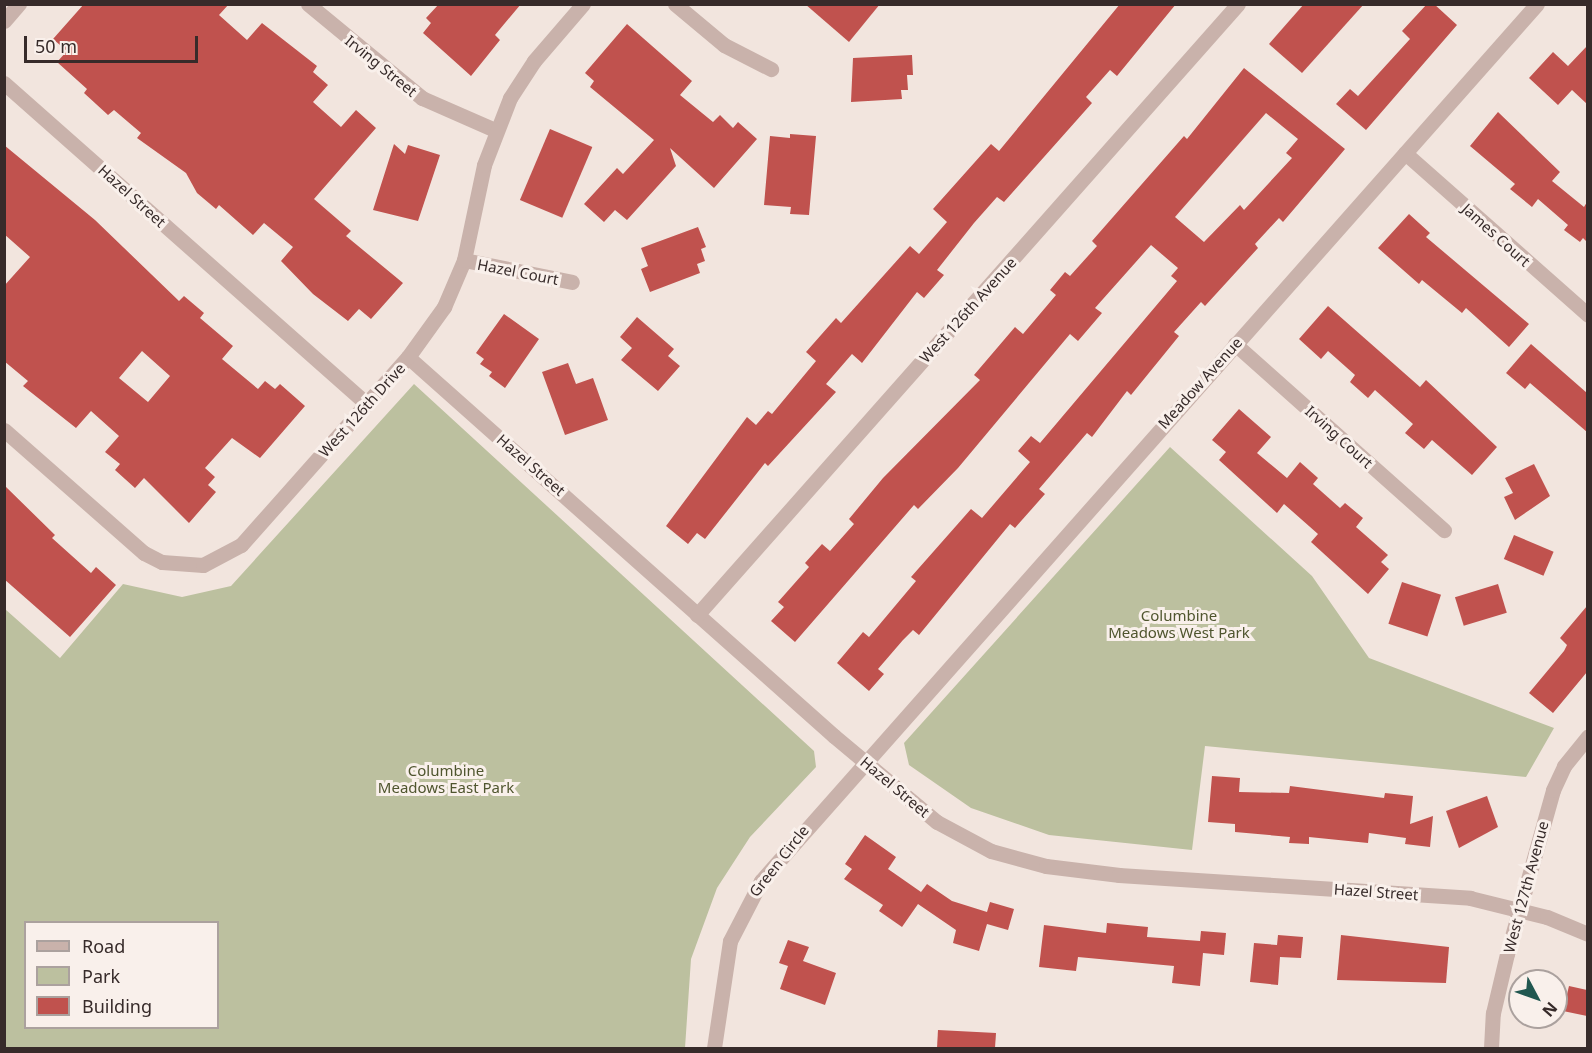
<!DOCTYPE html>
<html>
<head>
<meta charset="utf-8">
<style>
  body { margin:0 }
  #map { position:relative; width:1592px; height:1053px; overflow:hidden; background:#f2e5de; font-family:"Noto Sans",sans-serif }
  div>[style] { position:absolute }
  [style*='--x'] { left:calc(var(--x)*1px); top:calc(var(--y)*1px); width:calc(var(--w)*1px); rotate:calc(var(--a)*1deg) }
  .green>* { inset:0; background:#bcc09f }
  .building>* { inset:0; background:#c0524e; transform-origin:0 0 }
  .street>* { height:15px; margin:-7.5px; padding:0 7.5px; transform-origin:7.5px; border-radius:7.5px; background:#c9b2ab }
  span { translate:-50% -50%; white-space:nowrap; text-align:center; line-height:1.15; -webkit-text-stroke:6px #f9f0eb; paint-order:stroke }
  .street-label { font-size:15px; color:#372b2a }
  .park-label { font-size:15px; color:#4f552e }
  .frame { position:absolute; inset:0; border:6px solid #372b2a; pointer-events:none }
  .legend { position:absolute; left:24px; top:921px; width:195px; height:108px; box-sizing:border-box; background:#f9f0eb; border:2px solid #aba19e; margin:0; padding:8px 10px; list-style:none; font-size:18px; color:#372b2a }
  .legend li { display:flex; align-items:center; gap:12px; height:30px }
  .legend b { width:30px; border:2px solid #aba19e }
  .north { position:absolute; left:1508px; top:969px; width:60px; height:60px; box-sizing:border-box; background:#f9f0eb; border:2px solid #aba19e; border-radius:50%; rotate:131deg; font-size:16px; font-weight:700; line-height:24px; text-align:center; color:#372b2a }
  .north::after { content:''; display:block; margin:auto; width:21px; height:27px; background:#215750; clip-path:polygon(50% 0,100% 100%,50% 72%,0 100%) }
  .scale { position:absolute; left:24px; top:36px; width:174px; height:27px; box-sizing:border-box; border:3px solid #372b2a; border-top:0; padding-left:8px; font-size:18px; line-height:21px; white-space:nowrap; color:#372b2a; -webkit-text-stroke:4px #f9f0eb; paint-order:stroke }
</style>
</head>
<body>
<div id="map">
  <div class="green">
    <i style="clip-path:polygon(evenodd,414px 384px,814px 751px,816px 767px,750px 837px,717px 888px,691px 959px,685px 1048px,5px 1048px,5px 609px,60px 658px,123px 584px,182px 597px,231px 586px,414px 384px,26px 922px,218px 922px,218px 1028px,26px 1028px,26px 922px)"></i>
    <i style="clip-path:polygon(1170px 447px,1312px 576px,1369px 658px,1554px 728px,1526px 777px,1205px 746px,1192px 850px,1049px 835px,971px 808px,909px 765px,904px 743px)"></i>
  </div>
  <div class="building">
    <i style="clip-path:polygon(84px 4px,229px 4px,219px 15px,247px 40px,262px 23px,317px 66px,313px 72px,328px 85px,313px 102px,341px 127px,356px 110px,376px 128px,314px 199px,351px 231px,346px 236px,403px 283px,371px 319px,359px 309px,348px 321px,313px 294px,281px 261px,293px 247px,264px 223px,253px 235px,219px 205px,216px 209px,197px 193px,186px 173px,137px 138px,141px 133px,114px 110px,108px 115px,84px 93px,87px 89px,57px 62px,67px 51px,53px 39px)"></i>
    <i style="clip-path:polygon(439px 4px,521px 4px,495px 35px,500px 40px,471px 76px,423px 33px,431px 23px,426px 18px)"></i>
    <i style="clip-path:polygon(805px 4px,880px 4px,849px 42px)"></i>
    <i style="clip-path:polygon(1120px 4px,1176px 4px,1117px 76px,1110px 70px,1086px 97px,1092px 103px,1004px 202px,997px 197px,974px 223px,937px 270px,944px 275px,924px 298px,917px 292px,862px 363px,852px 354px,826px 384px,836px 392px,768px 466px,765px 463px,705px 539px,697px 533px,688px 544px,666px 526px,747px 417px,756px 425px,768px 411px,772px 414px,816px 361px,806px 352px,836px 318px,841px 323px,910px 246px,919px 254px,947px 222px,933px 209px,991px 144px,999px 151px)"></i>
    <i style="clip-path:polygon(1304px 4px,1364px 4px,1302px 73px,1269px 44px)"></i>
    <i style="clip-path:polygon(1427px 4px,1434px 4px,1457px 25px,1366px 130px,1336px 104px,1350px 89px,1358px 96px,1410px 39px,1402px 31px)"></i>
    <i style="clip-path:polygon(627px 24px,692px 81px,680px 95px,713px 122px,720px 115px,733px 128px,738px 122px,757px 139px,714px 188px,670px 148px,676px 166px,627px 220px,615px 210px,604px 222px,584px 204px,617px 168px,623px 174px,654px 140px,590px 87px,594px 81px,585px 73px)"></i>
    <i style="clip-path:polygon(1587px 46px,1587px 104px,1572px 90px,1558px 105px,1529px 78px,1553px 52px,1568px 66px)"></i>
    <i style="clip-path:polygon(912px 55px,913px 75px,907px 75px,908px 90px,901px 90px,902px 99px,851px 102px,853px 58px)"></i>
    <i style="clip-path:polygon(evenodd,1244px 68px,1345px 149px,1283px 222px,1279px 218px,1255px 244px,1258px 248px,1205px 306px,1201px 302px,1174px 332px,1179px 336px,1131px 395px,1127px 391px,1092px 437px,1087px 433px,1039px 489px,1045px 494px,1015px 528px,1010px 524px,919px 635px,913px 630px,903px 640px,878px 669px,884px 674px,869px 691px,837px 663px,863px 632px,869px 637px,916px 581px,911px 577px,971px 509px,982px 518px,1030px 462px,1018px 451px,1031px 436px,1040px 443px,1177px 281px,1171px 276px,1178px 268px,1151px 245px,1095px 308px,1102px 313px,1078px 341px,1070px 334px,958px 468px,918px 509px,914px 505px,795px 642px,771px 621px,784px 607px,778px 602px,809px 567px,805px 563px,822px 544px,830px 551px,854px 524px,849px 519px,883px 478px,980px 380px,974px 375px,1015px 327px,1023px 334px,1056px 295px,1050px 290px,1065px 272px,1070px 276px,1097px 246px,1092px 241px,1184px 136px,1187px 139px,1244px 68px,1266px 113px,1298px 139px,1286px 153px,1292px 158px,1244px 210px,1240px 205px,1204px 242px,1175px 217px,1266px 113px)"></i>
    <i style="clip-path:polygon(1498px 112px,1560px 172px,1552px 181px,1584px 207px,1587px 202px,1587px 242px,1583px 238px,1580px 242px,1564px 230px,1568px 225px,1538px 199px,1532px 207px,1510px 189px,1515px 184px,1470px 146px)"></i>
    <i style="left:550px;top:129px;width:46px;height:77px;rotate:23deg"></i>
    <i style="clip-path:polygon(790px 134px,816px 136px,809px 215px,790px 214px,791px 207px,764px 205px,770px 136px,790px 138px)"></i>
    <i style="clip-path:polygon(394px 144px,405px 154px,408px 145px,440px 155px,418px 221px,373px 210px)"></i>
    <i style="clip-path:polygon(evenodd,4px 145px,95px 220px,179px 301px,184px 296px,204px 313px,200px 318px,233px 346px,222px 359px,258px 389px,265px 381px,275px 389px,280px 384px,305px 406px,260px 458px,232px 438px,205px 468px,215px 477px,208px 485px,216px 492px,189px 523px,144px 478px,135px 488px,115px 470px,120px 464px,105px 452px,119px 436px,91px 411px,76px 428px,23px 386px,28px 381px,4px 361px,4px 286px,30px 257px,4px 234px,4px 145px,142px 351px,170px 376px,148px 402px,119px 378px,142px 351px)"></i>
    <i style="clip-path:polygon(1409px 214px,1430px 233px,1426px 237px,1529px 324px,1509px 347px,1466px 308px,1462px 313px,1422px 280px,1419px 284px,1378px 248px)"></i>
    <i style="clip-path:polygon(698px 227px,706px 247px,701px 249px,705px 261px,697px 264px,700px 273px,650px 292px,641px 269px,648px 266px,641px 248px)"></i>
    <i style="clip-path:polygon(1328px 306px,1420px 387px,1426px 380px,1497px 447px,1472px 475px,1432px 440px,1424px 449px,1405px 433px,1413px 424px,1375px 390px,1368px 398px,1350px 382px,1355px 375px,1328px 351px,1321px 359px,1299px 339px)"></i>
    <i style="clip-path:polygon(504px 314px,539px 339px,505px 388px,489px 376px,492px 372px,480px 364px,484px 359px,476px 353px)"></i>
    <i style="clip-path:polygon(637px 317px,674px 349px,668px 356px,680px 366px,658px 391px,621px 360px,632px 348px,620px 337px)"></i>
    <i style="clip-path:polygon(1531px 344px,1587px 393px,1587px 432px,1530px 383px,1525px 389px,1506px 373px)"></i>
    <i style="clip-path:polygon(568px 363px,576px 384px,593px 378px,608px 420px,565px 435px,542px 372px)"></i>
    <i style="clip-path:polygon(1239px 409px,1271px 437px,1257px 453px,1287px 478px,1300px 462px,1318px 478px,1313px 484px,1340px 508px,1345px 503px,1363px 518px,1356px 527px,1388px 555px,1381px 562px,1389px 569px,1368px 594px,1311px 542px,1318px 534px,1284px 504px,1277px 513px,1219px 460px,1226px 452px,1212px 440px)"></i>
    <i style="clip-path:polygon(1534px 464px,1550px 496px,1515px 520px,1504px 497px,1513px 493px,1505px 478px)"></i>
    <i style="clip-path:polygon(4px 485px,55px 535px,52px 538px,91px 573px,96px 567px,116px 585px,70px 637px,4px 579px)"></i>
    <i style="left:1514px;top:535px;width:43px;height:26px;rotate:23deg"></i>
    <i style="left:1402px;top:582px;width:41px;height:44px;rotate:18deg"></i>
    <i style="left:1498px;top:584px;width:30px;height:45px;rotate:73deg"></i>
    <i style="clip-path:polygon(1587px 606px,1587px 672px,1553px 713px,1529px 693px,1564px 651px,1567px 645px,1560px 638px)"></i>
    <i style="clip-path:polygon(1212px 776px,1240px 778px,1239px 792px,1289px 793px,1290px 786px,1384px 798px,1385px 793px,1413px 796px,1410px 824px,1433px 816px,1430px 847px,1405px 844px,1406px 838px,1369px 833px,1368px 843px,1309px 837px,1309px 844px,1289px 843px,1290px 837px,1235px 832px,1235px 824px,1208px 822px)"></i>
    <i style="clip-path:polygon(1487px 796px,1498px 827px,1459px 848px,1446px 811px)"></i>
    <i style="clip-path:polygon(865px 835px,896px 857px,888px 869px,921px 892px,927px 884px,952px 901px,987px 912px,990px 902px,1014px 909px,1008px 930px,987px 924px,979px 951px,953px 943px,956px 930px,918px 904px,902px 927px,879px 911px,883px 905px,844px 879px,852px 869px,845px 864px)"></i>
    <i style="clip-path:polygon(1107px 923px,1148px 927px,1147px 937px,1200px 941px,1201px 931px,1226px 933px,1224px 955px,1203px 953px,1200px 986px,1172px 983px,1174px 966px,1078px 957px,1076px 971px,1039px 967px,1044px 925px,1106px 933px)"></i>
    <i style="clip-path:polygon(1278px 935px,1303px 937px,1301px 958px,1280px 957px,1278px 985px,1250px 982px,1254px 943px,1277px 945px)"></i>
    <i style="clip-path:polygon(1341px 935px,1449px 947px,1446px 983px,1337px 980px)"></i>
    <i style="clip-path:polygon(788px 940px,809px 947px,803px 961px,836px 973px,825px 1005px,780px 989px,788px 966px,779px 963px)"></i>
    <i style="clip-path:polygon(1569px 986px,1587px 990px,1587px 1016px,1563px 1011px)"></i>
    <i style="clip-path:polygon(938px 1030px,996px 1033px,995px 1048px,937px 1048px)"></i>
  </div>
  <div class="street">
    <i style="--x:308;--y:4;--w:148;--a:39.5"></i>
    <i style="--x:422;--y:98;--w:80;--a:23.7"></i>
    <i style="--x:675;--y:4;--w:64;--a:39.9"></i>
    <i style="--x:724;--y:45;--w:53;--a:27.1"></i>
    <i style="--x:4;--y:21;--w:23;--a:-49"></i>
    <i style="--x:4;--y:83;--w:485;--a:41.5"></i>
    <i style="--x:1405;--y:153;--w:244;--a:41.5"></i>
    <i style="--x:464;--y:260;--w:110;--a:11.5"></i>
    <i style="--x:1235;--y:344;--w:280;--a:41.7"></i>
    <i style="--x:408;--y:357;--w:570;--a:41.66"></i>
    <i style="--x:834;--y:736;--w:134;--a:39.9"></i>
    <i style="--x:937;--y:822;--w:61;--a:28.2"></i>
    <i style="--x:991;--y:851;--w:57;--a:15.3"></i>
    <i style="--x:1046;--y:866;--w:74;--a:7"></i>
    <i style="--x:1119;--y:875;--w:352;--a:3.7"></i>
    <i style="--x:1470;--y:898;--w:79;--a:13.9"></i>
    <i style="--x:1547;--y:917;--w:44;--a:22.5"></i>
    <i style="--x:4;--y:430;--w:186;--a:41.3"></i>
    <i style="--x:144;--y:553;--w:20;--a:27"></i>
    <i style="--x:162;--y:562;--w:41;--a:4.2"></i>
    <i style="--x:203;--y:565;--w:43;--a:-27.8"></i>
    <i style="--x:241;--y:545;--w:251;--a:-48.4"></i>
    <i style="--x:408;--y:357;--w:62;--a:-54.2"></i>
    <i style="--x:444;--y:307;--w:51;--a:-66.9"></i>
    <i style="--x:464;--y:260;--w:97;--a:-78.1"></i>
    <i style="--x:484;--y:165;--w:72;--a:-68.8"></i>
    <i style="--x:510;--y:98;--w:44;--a:-57"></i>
    <i style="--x:534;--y:61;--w:75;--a:-49.3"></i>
    <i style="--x:697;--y:615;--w:816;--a:-48.48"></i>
    <i style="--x:714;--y:1048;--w:108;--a:-81.5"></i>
    <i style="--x:730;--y:941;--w:68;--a:-62.7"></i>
    <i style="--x:761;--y:881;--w:1171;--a:-48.5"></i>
    <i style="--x:1491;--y:1048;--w:35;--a:-87"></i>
    <i style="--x:1493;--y:1013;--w:61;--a:-76.7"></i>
    <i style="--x:1507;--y:954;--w:170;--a:-74.3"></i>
    <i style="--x:1553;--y:790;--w:26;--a:-65"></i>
    <i style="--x:1564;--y:766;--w:38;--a:-51"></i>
  </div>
  <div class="street-label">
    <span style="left:381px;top:66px;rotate:39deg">Irving Street</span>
    <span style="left:132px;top:196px;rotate:42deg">Hazel Street</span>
    <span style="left:1496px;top:235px;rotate:42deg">James Court</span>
    <span style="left:518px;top:272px;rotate:11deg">Hazel Court</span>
    <span style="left:968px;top:310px;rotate:-48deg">West 126th Avenue</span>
    <span style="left:1200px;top:383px;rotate:-48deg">Meadow Avenue</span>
    <span style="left:362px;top:410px;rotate:-48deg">West 126th Drive</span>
    <span style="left:1339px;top:437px;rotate:42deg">Irving Court</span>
    <span style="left:531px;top:465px;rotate:41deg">Hazel Street</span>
    <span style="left:895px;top:787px;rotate:40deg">Hazel Street</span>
    <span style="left:779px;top:861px;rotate:-52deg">Green Circle</span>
    <span style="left:1526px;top:887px;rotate:-75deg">West 127th Avenue</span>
    <span style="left:1376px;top:892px;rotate:4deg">Hazel Street</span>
  </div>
  <div class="park-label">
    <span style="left:1179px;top:624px">Columbine<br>Meadows West Park</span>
    <span style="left:446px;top:779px">Columbine<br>Meadows East Park</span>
  </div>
  <div class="frame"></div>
  <ul class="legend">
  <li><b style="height:8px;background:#c9b2ab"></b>Road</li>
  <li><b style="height:16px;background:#bcc09f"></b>Park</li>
  <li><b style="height:16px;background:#c0524e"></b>Building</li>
  </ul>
  <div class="north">N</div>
  <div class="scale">50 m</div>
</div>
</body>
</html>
